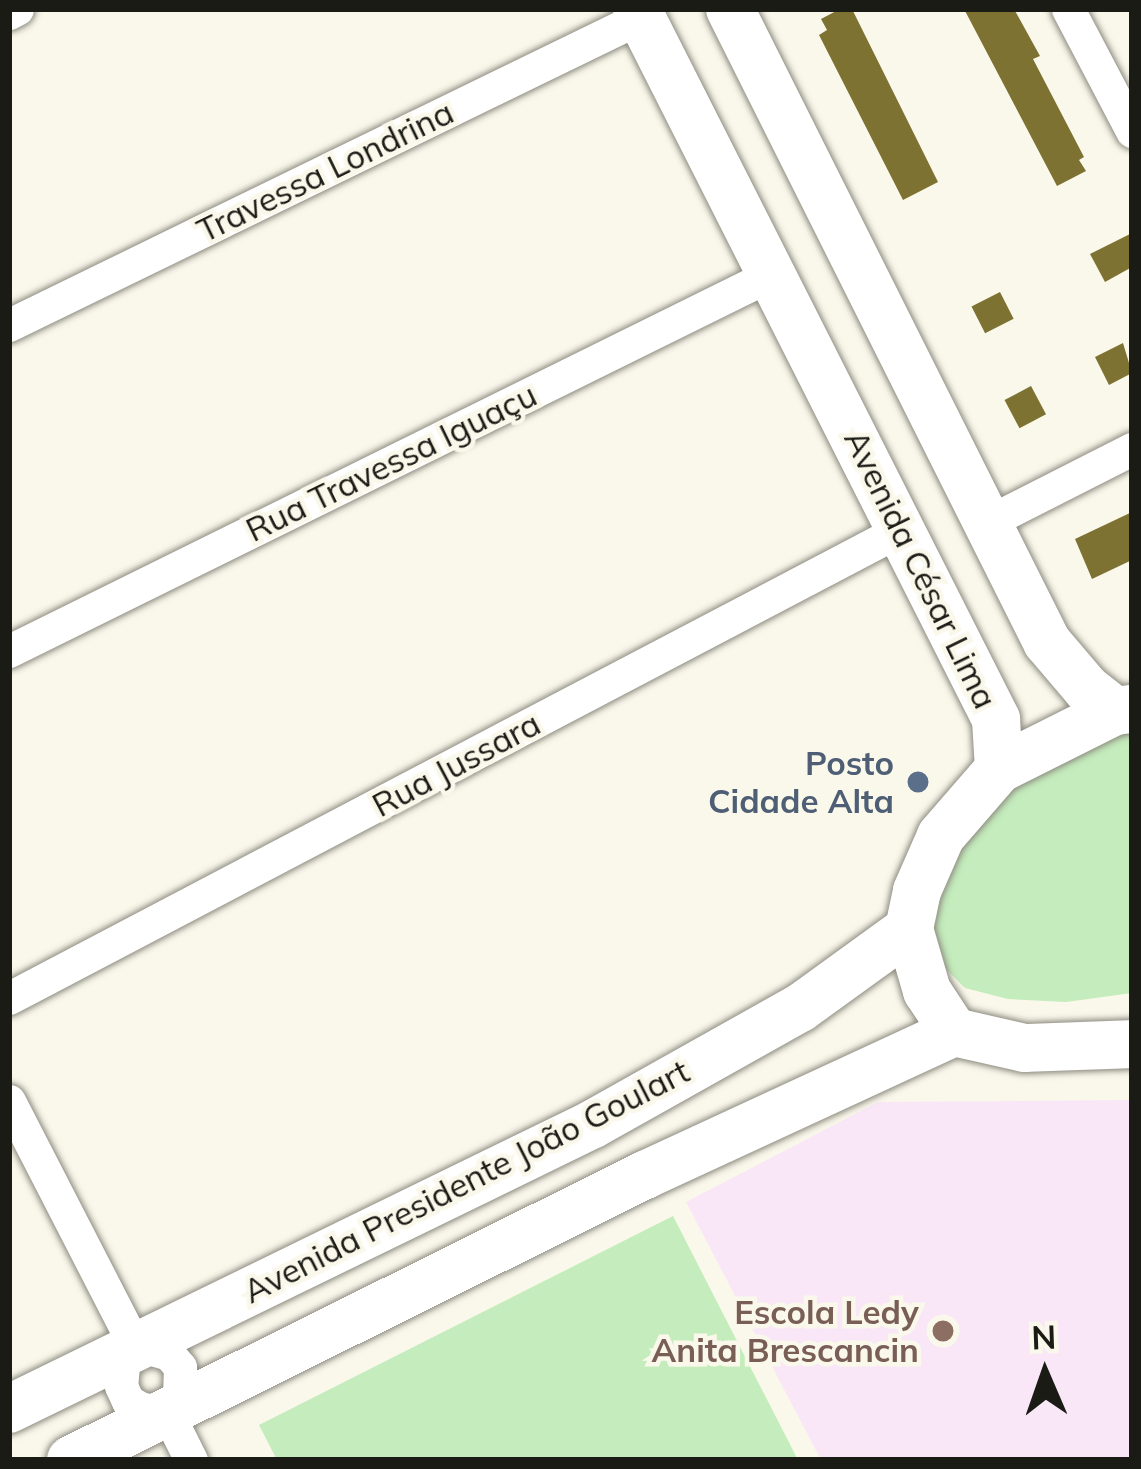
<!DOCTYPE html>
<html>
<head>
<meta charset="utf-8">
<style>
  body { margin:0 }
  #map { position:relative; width:1141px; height:1469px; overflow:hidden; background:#faf8eb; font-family:Mulish,sans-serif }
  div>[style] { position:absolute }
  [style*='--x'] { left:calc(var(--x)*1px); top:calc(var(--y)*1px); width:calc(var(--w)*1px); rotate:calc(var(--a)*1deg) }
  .education>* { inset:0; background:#f9e7f8 }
  .green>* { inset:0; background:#c4ecbc }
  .building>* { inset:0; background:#7d7232; transform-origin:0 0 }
  .roads { filter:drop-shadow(0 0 3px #8e8c81) drop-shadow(0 0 3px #8e8c81) }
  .street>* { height:33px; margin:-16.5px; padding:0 16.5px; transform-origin:16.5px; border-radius:16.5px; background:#fff }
  .secondary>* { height:48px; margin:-24px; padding:0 24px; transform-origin:24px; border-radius:24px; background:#fff }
  .dots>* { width:33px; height:33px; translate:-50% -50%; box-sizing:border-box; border:6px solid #faf8eb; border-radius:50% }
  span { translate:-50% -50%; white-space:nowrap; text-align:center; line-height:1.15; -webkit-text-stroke:9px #faf8eb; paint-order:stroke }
  .street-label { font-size:33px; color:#1b1b16 }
  .service-label { font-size:33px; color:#4e5e75; font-weight:700 }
  .right { translate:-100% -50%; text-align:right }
  .education-label { font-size:33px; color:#785e54; font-weight:700 }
  .frame { position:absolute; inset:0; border:12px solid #1b1b16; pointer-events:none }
  .north { position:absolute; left:985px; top:1313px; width:120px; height:120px; -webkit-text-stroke:9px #faf8eb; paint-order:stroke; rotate:358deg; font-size:33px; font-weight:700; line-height:48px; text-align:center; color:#1b1b16 }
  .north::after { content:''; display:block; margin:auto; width:42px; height:54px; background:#1b1b16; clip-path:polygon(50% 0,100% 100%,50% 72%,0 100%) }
</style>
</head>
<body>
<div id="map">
  <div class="education">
    <i style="clip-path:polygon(1132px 1100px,1132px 1460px,821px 1460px,686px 1202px,878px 1102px)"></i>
  </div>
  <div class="green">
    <i style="clip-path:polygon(1132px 728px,1132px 993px,1066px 1002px,1008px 999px,965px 988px,939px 962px,927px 924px,940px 870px,1011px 779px)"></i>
    <i style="clip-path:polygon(673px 1216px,798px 1460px,277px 1460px,259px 1425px)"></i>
  </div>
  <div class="building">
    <i style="clip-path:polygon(840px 9px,852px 9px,938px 182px,903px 200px,819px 35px,827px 30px,821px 19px)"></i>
    <i style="clip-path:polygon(964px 9px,1014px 9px,1040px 56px,1033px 59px,1084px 157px,1079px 160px,1086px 171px,1057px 186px)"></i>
    <i style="clip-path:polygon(1132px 233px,1132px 267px,1105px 282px,1090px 254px)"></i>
    <i style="left:1000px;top:292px;width:30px;height:32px;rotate:63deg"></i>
    <i style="clip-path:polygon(1123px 343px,1132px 373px,1109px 385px,1095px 357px)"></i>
    <i style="left:1031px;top:386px;width:32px;height:30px;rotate:62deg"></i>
    <i style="clip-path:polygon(1132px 512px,1132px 560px,1092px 579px,1075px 539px)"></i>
  </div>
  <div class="roads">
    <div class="street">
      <i style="--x:1068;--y:9;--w:138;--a:62.3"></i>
      <i style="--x:9;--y:13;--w:9;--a:-27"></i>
      <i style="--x:9;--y:325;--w:703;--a:-25.98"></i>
      <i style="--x:986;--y:523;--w:164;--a:-26.9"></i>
      <i style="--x:9;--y:651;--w:851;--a:-26.29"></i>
      <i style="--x:9;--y:998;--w:1009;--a:-27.71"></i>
      <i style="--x:9;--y:1101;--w:273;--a:62.8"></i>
      <i style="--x:134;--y:1344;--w:36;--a:16"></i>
      <i style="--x:169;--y:1354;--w:17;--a:50"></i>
      <i style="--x:180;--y:1367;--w:30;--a:92"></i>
      <i style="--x:179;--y:1397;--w:19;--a:129"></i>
      <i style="--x:134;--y:1344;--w:24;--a:118"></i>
      <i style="--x:123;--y:1365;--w:21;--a:95"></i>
      <i style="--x:121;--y:1386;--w:17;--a:65"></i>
      <i style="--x:128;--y:1401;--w:16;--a:30"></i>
      <i style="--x:142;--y:1409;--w:25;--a:7"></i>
      <i style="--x:167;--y:1412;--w:54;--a:63.4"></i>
    </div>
    <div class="secondary">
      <i style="--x:637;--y:9;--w:796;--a:63.18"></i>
      <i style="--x:996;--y:719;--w:50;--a:86.6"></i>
      <i style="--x:999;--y:769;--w:89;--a:130.9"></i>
      <i style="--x:941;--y:836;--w:60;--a:113.6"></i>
      <i style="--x:917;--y:891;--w:39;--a:102"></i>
      <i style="--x:909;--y:929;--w:65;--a:73.8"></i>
      <i style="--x:927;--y:991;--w:49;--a:56.6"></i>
      <i style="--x:954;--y:1032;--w:73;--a:12.7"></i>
      <i style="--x:1025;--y:1048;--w:107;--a:-2.1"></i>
      <i style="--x:730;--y:9;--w:708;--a:63.4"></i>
      <i style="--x:1047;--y:642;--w:62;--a:49.6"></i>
      <i style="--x:1087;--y:689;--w:36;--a:38"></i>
      <i style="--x:1115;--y:711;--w:17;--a:-7"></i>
      <i style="--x:999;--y:769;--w:130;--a:-26.6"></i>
      <i style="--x:9;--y:1409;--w:650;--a:-26.01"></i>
      <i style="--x:593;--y:1124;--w:237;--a:-29.3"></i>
      <i style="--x:800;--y:1008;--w:135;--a:-35.9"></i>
      <i style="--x:71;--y:1460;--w:641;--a:-26.41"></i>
      <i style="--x:645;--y:1175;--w:340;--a:-24.8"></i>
    </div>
  </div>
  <div class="dots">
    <i style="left:918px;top:782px;background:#5c6f8a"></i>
    <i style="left:943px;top:1331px;background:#8d6e63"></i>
  </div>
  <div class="street-label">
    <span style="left:325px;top:171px;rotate:-26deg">Travessa Londrina</span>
    <span style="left:391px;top:462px;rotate:-26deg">Rua Travessa Iguaçu</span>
    <span style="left:921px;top:569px;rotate:64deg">Avenida César Lima</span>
    <span style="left:456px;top:764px;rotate:-28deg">Rua Jussara</span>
    <span style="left:466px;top:1181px;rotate:-27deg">Avenida Presidente João Goulart</span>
  </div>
  <div class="service-label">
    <span class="right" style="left:894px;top:782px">Posto<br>Cidade Alta</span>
  </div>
  <div class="education-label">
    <span class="right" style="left:919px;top:1331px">Escola Ledy<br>Anita Brescancin</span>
  </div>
  <div class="frame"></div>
  <div class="north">N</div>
</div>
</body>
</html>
